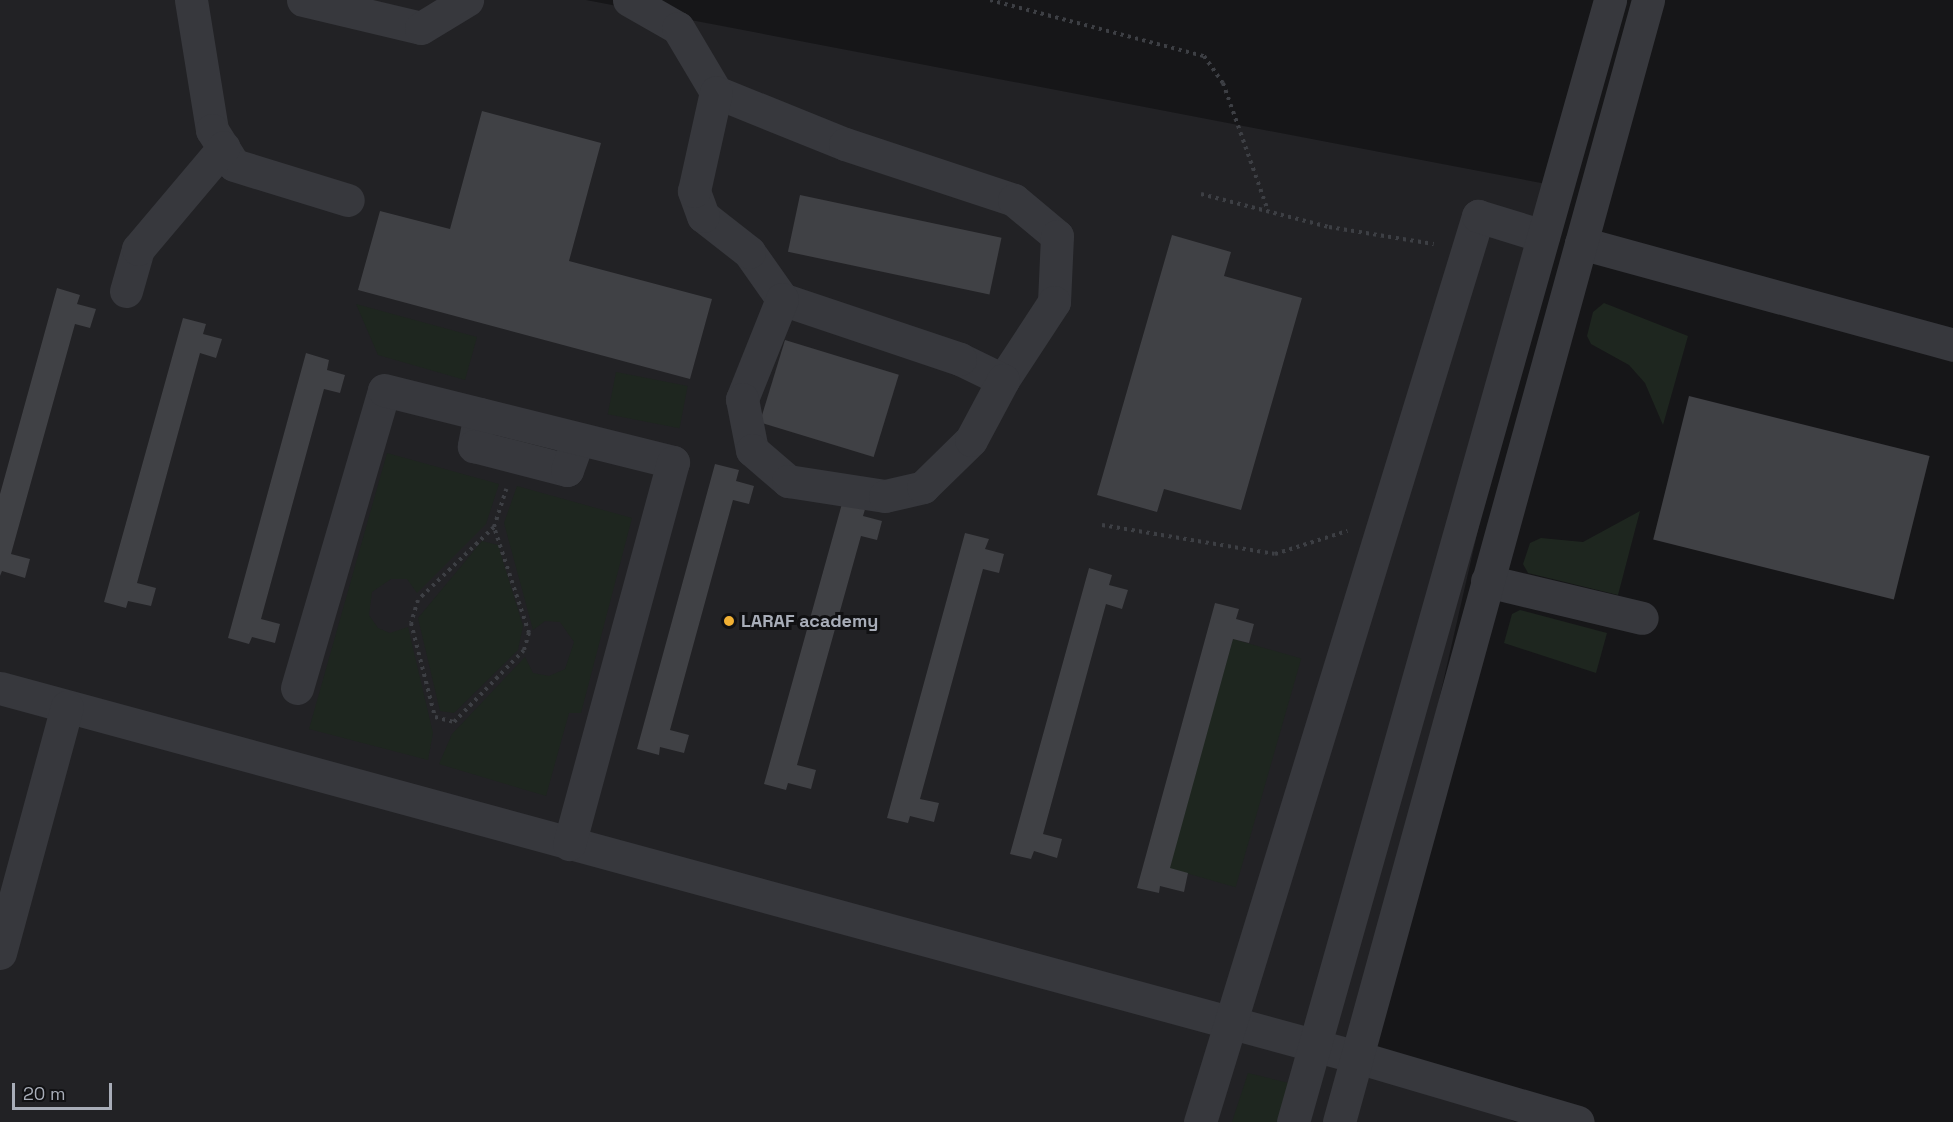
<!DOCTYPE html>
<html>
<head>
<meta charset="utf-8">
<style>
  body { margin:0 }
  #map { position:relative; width:1953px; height:1122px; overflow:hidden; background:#161618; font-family:"Space Grotesk",sans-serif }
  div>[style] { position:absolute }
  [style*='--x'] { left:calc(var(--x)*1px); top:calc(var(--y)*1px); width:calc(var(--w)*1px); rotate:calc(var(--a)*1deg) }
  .built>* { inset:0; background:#222225 }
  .green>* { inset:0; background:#1e261f; transform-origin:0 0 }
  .building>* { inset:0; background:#404145; transform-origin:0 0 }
  .path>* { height:4px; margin-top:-2px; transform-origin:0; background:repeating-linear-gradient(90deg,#3d3f44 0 3px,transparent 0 7.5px) }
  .minor>* { height:33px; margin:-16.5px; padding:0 16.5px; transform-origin:16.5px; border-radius:16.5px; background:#37383d }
  .dots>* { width:16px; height:16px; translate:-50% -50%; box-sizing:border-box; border:3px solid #111113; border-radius:50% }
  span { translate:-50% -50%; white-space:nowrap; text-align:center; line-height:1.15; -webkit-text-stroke:6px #111113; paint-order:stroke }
  .poi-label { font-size:18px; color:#a8adb8; font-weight:700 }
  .left { translate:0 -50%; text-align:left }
  .scale { position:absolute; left:12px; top:1083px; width:100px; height:27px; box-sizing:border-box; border:3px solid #a8adb8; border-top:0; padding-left:8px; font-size:18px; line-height:21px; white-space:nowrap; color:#a8adb8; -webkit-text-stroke:4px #111113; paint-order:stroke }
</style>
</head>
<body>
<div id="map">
  <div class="built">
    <i style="clip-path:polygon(0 0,586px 0,1557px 186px,1357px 1057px,1516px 1122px,0 1122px)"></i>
  </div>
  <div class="green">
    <i style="clip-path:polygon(1604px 303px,1688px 336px,1663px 425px,1645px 383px,1629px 365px,1591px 344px,1587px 336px,1593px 312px)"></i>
    <i style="clip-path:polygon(356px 304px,477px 337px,465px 380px,378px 355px)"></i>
    <i style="left:616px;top:372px;width:73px;height:43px;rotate:11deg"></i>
    <i style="clip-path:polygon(387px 453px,499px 484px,486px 524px,417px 593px,407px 579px,391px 579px,372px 592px,369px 615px,378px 628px,390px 633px,408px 627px,433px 733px,428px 760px,309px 729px)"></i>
    <i style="clip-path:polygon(517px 486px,632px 518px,581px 713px,569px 713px,546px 796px,439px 764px,452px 734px,525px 657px,533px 673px,549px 676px,565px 669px,574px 642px,560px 622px,545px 621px,533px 630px,504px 523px)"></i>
    <i style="clip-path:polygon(1640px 511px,1618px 595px,1528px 573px,1523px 564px,1530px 543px,1541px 538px,1583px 542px)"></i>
    <i style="clip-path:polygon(482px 541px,498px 545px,523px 626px,518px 650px,454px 713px,440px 711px,418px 618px)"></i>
    <i style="clip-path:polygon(1520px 610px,1607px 633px,1596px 673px,1504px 643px,1512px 614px)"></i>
    <i style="left:1233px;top:639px;width:71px;height:238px;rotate:16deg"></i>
    <i style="clip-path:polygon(1248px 1073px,1293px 1084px,1283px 1122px,1232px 1122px)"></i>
  </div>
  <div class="building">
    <i style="clip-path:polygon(482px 111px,601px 143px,569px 261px,712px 299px,690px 379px,358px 290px,380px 211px,450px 229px)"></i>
    <i style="left:800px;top:195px;width:206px;height:58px;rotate:12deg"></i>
    <i style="clip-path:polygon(1172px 235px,1231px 252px,1224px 276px,1302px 298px,1241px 510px,1164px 489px,1157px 512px,1097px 495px)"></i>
    <i style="clip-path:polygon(57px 288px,80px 295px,77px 304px,96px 309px,90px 328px,75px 324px,11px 554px,30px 559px,25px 578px,2px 571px,0 576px,0 494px)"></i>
    <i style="clip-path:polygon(183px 318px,206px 324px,203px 334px,222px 339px,216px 358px,200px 353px,137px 583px,156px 588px,151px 606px,128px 601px,126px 608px,104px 602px)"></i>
    <i style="left:785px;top:340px;width:119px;height:86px;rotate:17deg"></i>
    <i style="clip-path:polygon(306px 353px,329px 360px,327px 370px,345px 375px,340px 393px,324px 389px,261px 619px,280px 624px,275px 643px,252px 637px,249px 644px,228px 638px)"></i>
    <i style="left:1689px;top:396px;width:248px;height:148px;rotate:14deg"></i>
    <i style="clip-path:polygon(715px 464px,739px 470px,736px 481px,754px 486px,749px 504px,733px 500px,670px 730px,689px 735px,684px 753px,660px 747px,659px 755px,637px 749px)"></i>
    <i style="clip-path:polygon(843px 500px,866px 506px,863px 516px,882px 521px,877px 540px,861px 536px,797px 765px,816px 770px,811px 789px,788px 783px,786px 790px,764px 784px)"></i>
    <i style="clip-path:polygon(965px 533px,989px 539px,985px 549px,1004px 554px,999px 573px,983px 569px,920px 799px,939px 803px,934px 822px,910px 816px,908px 823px,887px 818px)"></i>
    <i style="clip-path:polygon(1089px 568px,1112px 575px,1109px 585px,1128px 590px,1122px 609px,1106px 604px,1043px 834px,1062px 839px,1057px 858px,1034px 851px,1031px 859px,1010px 854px)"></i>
    <i style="clip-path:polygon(1215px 603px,1239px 609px,1236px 619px,1254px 624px,1249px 643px,1233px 639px,1170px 868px,1188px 873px,1184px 892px,1160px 886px,1159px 893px,1137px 888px)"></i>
  </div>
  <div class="path">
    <i style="--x:990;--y:0;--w:221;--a:14.7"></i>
    <i style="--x:1204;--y:56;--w:33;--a:55"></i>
    <i style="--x:1223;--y:83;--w:136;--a:70.6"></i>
    <i style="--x:1201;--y:194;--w:132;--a:14.5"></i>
    <i style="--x:1329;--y:227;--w:106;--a:9.2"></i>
    <i style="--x:1102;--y:525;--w:175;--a:9.5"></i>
    <i style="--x:1275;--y:554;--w:76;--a:-17.7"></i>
    <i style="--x:494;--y:527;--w:105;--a:136.2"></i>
    <i style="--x:418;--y:600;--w:24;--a:107"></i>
    <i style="--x:411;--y:623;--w:97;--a:75.7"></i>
    <i style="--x:435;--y:717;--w:20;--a:15"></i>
    <i style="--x:454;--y:722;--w:100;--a:-45.8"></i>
    <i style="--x:524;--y:650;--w:18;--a:-74"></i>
    <i style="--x:529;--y:633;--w:112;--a:-108.3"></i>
    <i style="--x:494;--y:527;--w:40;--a:-72"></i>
  </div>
  <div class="minor">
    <i style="--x:191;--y:0;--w:132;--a:80.8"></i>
    <i style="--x:212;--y:130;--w:41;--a:57.8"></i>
    <i style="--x:234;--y:165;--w:119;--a:17.1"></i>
    <i style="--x:303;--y:0;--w:121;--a:13.3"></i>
    <i style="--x:421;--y:28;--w:54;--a:-31.3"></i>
    <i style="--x:629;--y:0;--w:56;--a:29.7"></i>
    <i style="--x:678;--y:28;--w:74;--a:59.3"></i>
    <i style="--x:716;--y:92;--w:139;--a:22"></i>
    <i style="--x:845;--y:144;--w:178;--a:18.3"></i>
    <i style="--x:1014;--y:200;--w:56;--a:39.9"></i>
    <i style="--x:1057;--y:236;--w:66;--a:92.6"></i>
    <i style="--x:1054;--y:302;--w:93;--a:123.2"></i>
    <i style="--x:1003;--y:380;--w:48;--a:-154"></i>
    <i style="--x:960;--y:359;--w:188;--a:-161.4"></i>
    <i style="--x:782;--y:299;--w:57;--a:-125.1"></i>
    <i style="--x:749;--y:252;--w:58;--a:-142"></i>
    <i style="--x:703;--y:216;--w:27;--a:-110"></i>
    <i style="--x:694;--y:191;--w:101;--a:-77.5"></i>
    <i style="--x:1581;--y:243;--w:386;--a:15.3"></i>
    <i style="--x:126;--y:291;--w:44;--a:-74.1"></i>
    <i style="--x:138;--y:249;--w:133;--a:-49.9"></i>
    <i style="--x:782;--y:299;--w:108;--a:111.8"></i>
    <i style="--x:742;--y:399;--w:52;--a:78.9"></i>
    <i style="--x:752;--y:450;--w:48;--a:40.7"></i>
    <i style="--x:788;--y:481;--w:98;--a:8.8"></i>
    <i style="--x:885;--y:496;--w:39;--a:-13"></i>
    <i style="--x:923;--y:487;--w:67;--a:-44.4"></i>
    <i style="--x:971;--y:440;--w:68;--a:-61.9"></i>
    <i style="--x:480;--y:414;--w:33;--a:101"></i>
    <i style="--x:474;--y:446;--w:96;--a:14.5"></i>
    <i style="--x:567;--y:470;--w:33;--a:-70"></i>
    <i style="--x:1487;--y:581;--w:159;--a:13.4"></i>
    <i style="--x:0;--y:688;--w:1406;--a:15.21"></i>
    <i style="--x:1357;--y:1057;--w:230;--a:16.4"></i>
    <i style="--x:297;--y:688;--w:310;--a:-73.7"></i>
    <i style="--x:384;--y:390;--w:298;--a:14"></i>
    <i style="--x:673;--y:462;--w:396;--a:105.2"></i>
    <i style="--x:0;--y:953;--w:255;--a:-74.8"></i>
    <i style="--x:1200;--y:1122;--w:948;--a:-72.94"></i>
    <i style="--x:1478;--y:216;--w:68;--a:17.1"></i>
    <i style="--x:1293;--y:1122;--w:1166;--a:-74.22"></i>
    <i style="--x:1339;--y:1122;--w:1164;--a:-74.6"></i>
  </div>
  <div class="dots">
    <i style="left:729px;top:621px;background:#f2b134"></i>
  </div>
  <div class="poi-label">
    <span class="left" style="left:741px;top:621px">LARAF academy</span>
  </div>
  <div class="scale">20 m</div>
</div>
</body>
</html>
